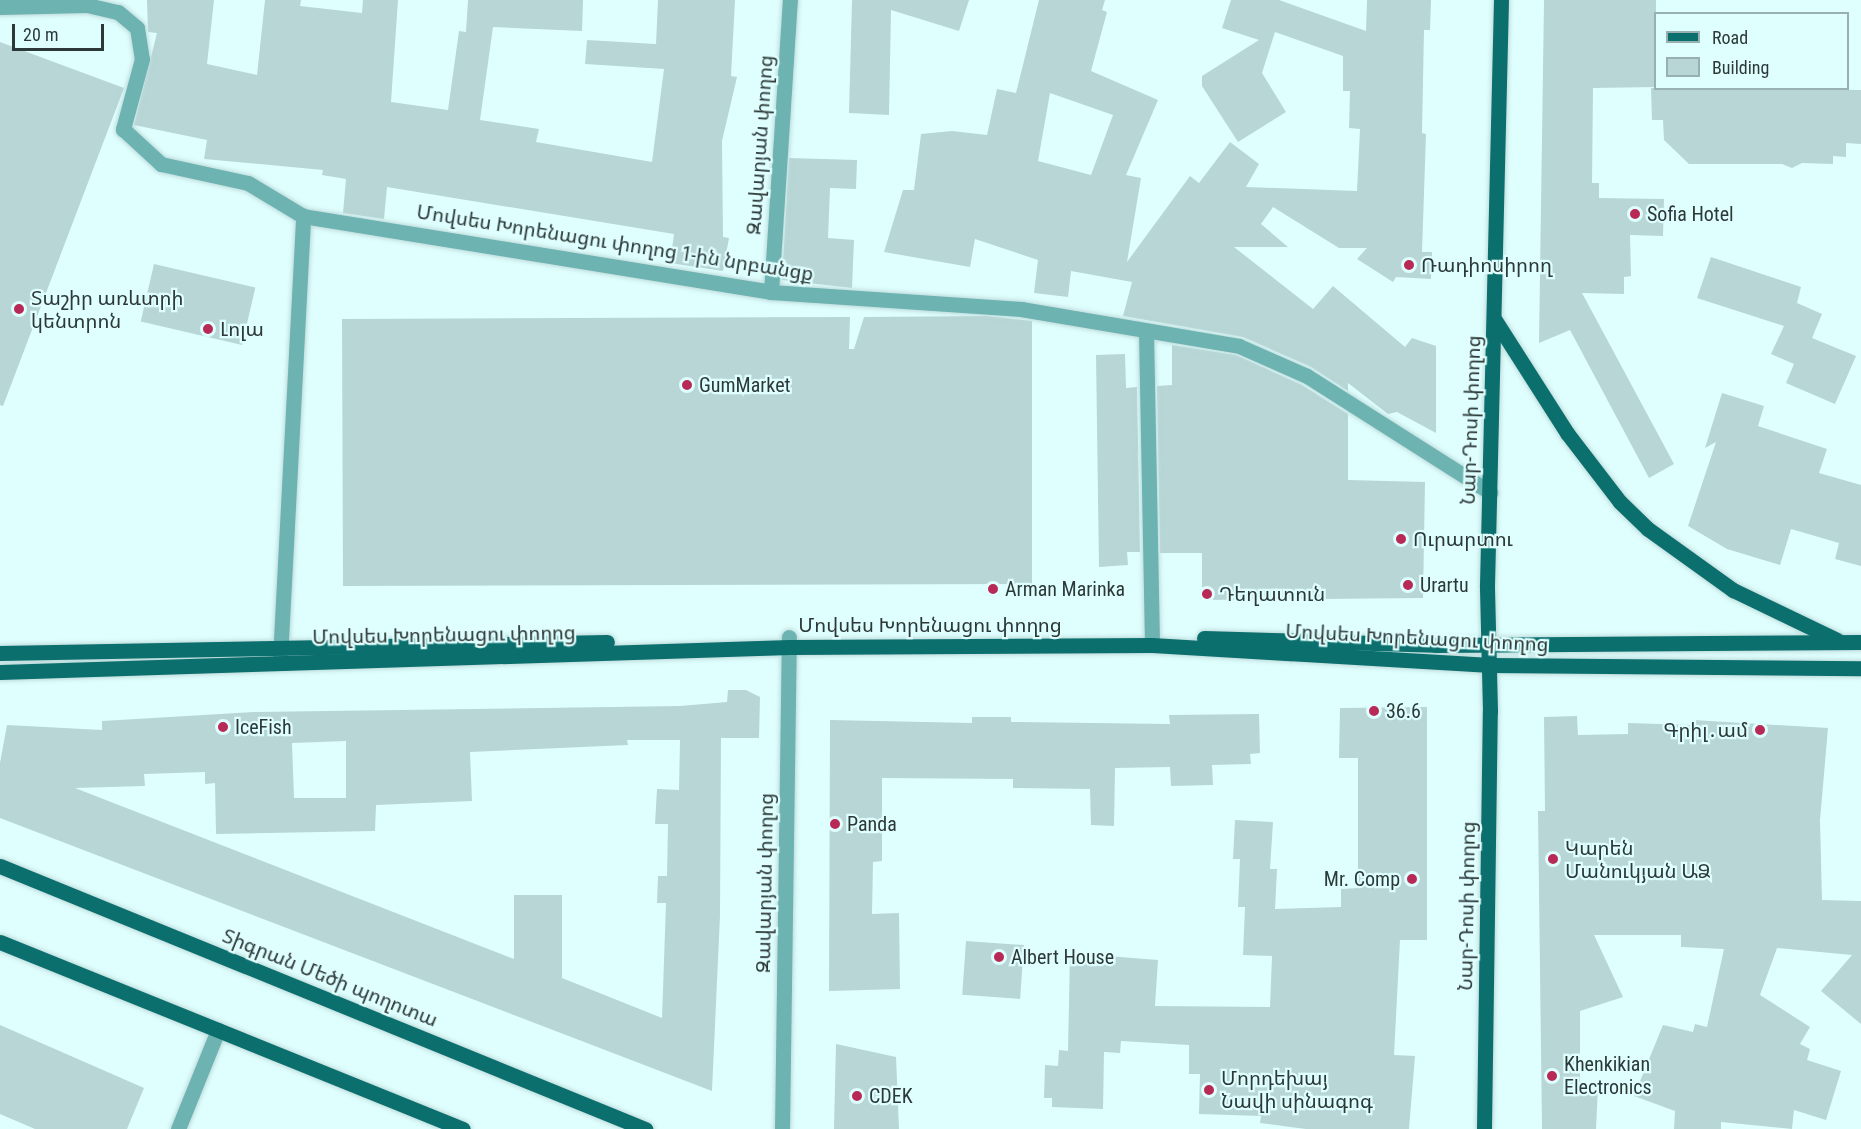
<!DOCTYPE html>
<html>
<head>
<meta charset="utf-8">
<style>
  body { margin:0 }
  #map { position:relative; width:1861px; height:1129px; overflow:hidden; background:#dffffe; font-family:"Roboto Condensed","Noto Sans Armenian",sans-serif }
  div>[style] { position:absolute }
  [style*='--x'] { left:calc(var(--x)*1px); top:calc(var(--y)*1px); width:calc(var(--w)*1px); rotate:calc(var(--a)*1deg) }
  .building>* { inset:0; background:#b7d6d5; transform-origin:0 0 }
  .roads { filter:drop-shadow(0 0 2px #bfdbdb) drop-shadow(0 0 2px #bfdbdb) }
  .minor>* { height:15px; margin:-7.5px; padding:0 7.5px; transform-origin:7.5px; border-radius:7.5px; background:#6cb3b1 }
  .major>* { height:15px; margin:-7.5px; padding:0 7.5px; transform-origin:7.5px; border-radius:7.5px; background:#0b6f6e }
  .dots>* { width:16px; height:16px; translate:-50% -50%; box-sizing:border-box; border:3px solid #dffffe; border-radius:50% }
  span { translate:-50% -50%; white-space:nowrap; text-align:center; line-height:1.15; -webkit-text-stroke:4.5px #dffffe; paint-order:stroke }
  .street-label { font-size:20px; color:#2d3939 }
  .poi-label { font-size:20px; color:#2d3939 }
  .left { translate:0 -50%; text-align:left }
  .right { translate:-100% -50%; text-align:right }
  .legend { position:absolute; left:1654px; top:12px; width:195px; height:78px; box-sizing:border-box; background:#dffffe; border:2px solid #98b0af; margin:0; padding:8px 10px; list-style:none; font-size:18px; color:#2d3939 }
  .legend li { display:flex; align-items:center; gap:12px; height:30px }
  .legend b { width:30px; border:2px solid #98b0af }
  .scale { position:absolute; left:12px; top:24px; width:92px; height:27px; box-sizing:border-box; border:3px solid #2d3939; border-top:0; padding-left:8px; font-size:18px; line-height:21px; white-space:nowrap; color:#2d3939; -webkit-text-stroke:4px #dffffe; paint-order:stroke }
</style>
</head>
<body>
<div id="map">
  <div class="building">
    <i style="clip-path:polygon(147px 0,214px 0,207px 64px,257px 75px,265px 0,301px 0,300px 6px,362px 13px,363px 0,398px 0,391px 102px,448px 110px,459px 31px,466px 32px,468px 0,583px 0,582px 31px,493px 27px,480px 120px,539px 129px,536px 142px,652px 162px,664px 69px,585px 64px,587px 40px,656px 44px,658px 0,735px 0,731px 76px,737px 77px,722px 141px,723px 237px,729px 238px,723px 271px,670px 263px,674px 234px,387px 187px,384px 219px,377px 218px,343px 213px,346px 179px,322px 175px,323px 170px,204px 159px,207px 140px,134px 125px,157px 33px,148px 32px)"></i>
    <i style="clip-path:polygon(852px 0,969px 0,959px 31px,891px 10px,889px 115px,849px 113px)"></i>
    <i style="clip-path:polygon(evenodd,1039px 0,1105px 0,1102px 10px,1107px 12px,1091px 71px,1158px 100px,1126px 175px,1141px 178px,1127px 262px,1190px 176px,1199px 183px,1230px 142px,1259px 164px,1246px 187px,1357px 191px,1360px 129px,1349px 128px,1350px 91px,1343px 91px,1343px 56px,1275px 32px,1262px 73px,1286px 112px,1238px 142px,1202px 86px,1202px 76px,1259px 40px,1222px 28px,1231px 0,1279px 0,1366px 31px,1367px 0,1431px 0,1430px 30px,1424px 30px,1422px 133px,1426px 134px,1422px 252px,1432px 252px,1431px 279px,1396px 277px,1393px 282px,1357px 259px,1367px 248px,1339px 248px,1273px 207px,1261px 224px,1288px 247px,1234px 247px,1313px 309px,1333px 286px,1405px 347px,1412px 338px,1436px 346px,1436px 433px,1397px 412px,1388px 414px,1348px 383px,1348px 391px,1311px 367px,1243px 337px,1123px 316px,1132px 282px,1071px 271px,1068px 297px,1034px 293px,1038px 260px,975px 239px,970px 267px,884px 252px,903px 190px,914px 190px,921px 134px,952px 131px,987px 135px,997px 89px,1016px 93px,1039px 0,1050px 93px,1113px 115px,1091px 175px,1038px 161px,1050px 93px)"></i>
    <i style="clip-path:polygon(1544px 0,1656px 0,1656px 87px,1593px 88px,1592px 183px,1599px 183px,1599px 198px,1664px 199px,1663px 236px,1630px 235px,1631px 276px,1624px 277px,1624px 294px,1582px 293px,1674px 464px,1649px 478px,1570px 330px,1539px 343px)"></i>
    <i style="clip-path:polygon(0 42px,124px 88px,3px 406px,0 405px)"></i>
    <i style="clip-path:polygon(1651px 88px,1861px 90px,1861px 144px,1846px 143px,1846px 157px,1833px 156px,1833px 164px,1802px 163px,1792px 168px,1782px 164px,1689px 164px,1664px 140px,1663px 120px,1652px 120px)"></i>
    <i style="clip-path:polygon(789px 158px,857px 160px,856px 189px,830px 188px,828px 238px,854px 240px,852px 288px,782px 280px)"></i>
    <i style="clip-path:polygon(1711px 257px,1801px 287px,1797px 303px,1822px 314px,1812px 338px,1856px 356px,1835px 404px,1786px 383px,1794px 364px,1771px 354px,1784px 326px,1697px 298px)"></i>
    <i style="left:154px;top:264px;width:104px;height:59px;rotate:13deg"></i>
    <i style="clip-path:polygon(987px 316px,1032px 321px,1032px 584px,343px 586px,342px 319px,850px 317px,849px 349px,854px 349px,864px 317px)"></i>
    <i style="clip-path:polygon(1172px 345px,1236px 355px,1302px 385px,1348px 414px,1348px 480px,1425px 482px,1423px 598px,1202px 600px,1202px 553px,1160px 553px,1157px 386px,1172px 385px)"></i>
    <i style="clip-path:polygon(1125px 354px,1126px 388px,1137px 387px,1140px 552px,1127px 552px,1128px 565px,1099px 567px,1096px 355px)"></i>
    <i style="clip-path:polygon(1722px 393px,1764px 406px,1758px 426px,1827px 449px,1819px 473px,1861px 485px,1861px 566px,1835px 559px,1839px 543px,1791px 529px,1780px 565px,1727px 549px,1688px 526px,1716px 442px,1705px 448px)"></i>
    <i style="clip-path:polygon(evenodd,728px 690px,746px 690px,760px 697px,759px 738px,721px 738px,720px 916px,712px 1091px,0 818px,0 763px,7px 725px,102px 730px,102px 721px,254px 712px,680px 706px,727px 702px,728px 690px,627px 740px,680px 740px,679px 790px,657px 789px,655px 824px,668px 824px,667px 876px,658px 876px,657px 903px,666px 903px,662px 1018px,562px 978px,562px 895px,514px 895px,514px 959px,75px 788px,145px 786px,144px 774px,205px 772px,205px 784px,215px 783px,216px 834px,375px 831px,376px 805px,472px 801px,470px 752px,628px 745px,627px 740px,728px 690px,346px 741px,346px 798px,294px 798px,292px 743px,346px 741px)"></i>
    <i style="clip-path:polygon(1427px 707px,1427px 940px,1400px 940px,1394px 1055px,1415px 1056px,1409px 1129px,1306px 1129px,1260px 1123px,1261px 1116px,1199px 1114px,1200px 1074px,1189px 1074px,1189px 1045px,1121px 1041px,1120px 1053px,1104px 1052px,1103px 1109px,1052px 1107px,1052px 1098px,1044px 1098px,1045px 1065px,1058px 1066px,1059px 1050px,1068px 1051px,1070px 953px,1158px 960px,1155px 1006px,1270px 1007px,1272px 956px,1243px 955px,1245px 907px,1238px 907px,1240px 859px,1233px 859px,1235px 820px,1273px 822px,1270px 869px,1277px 869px,1275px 909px,1341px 907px,1341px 889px,1358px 888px,1358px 758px,1339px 758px,1340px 708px)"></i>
    <i style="clip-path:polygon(1259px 714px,1260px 753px,1250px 754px,1251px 764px,1212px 765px,1213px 785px,1171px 786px,1170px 767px,1115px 768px,1114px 826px,1091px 825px,1090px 789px,1013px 788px,1013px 779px,882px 778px,882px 861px,873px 862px,872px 914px,899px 913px,900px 989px,829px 991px,830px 720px,972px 723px,972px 717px,1011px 717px,1011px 722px,1170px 724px,1169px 715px)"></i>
    <i style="clip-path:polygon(1577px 716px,1578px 735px,1628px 734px,1628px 723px,1693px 725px,1693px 720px,1828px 728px,1820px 820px,1822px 900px,1861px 901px,1861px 1024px,1821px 991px,1852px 955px,1777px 948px,1760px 995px,1810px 1027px,1800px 1044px,1810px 1049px,1807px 1060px,1841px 1071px,1826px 1120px,1794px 1110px,1792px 1129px,1721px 1122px,1721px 1129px,1674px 1129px,1675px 1111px,1634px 1096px,1663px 1025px,1693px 1032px,1695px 1024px,1707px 1027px,1724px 949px,1681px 947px,1681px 935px,1594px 935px,1623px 997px,1580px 1011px,1580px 1086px,1598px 1086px,1596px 1129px,1542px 1129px,1538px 811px,1545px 811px,1544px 717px)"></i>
    <i style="left:966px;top:941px;width:58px;height:54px;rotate:4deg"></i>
    <i style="clip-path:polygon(0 1025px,144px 1088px,127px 1129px,35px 1129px,0 1114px)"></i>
    <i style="clip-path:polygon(836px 1044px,896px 1057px,899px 1129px,834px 1129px)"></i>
  </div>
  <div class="roads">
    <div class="minor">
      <i style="--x:0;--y:7;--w:87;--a:-1.3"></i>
      <i style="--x:87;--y:5;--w:32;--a:13"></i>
      <i style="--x:118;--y:12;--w:25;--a:40"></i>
      <i style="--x:137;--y:28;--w:31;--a:81"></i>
      <i style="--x:142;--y:59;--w:73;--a:105.2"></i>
      <i style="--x:123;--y:129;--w:52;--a:42.6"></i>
      <i style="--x:161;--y:164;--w:89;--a:12.3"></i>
      <i style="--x:248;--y:183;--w:64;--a:31"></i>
      <i style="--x:303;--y:216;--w:474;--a:9.2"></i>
      <i style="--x:771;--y:292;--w:251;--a:3.9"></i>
      <i style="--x:1021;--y:309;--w:221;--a:9.6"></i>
      <i style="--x:1239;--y:346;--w:74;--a:23.8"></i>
      <i style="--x:1307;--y:376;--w:217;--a:32.4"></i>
      <i style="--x:771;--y:292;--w:293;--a:-86.3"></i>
      <i style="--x:1146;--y:331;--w:314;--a:88.9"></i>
      <i style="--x:280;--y:659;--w:444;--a:-87"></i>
      <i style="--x:178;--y:1129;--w:107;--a:-68"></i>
      <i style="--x:782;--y:1129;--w:492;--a:-89.2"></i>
    </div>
    <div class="major">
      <i style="--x:1495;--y:320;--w:134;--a:57.5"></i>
      <i style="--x:1567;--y:433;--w:87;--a:52.5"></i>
      <i style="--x:1620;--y:502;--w:39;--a:44"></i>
      <i style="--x:1648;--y:529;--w:105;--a:35.7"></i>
      <i style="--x:1733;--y:590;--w:115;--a:25.7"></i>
      <i style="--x:1204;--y:638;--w:231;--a:1.7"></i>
      <i style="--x:1435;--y:645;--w:426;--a:-0.4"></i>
      <i style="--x:0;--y:653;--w:607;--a:-1.04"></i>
      <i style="--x:0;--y:672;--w:790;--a:-1.81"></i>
      <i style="--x:790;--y:647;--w:362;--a:-0.3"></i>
      <i style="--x:1152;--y:645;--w:339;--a:3.4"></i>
      <i style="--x:1490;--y:665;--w:371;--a:0.5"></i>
      <i style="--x:0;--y:866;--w:697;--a:22.18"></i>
      <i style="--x:0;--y:942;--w:499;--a:22"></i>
      <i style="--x:1484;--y:1129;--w:418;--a:-89.2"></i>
      <i style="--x:1490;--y:711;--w:126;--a:-91.4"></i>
      <i style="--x:1487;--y:585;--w:585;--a:-88.63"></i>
    </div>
  </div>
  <div class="dots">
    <i style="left:1635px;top:214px;background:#b82955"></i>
    <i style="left:1409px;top:265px;background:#b82955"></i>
    <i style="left:19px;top:309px;background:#b82955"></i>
    <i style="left:208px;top:329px;background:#b82955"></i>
    <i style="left:687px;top:385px;background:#b82955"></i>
    <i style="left:1401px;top:539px;background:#b82955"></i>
    <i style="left:1408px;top:585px;background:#b82955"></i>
    <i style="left:993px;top:589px;background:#b82955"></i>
    <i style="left:1207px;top:594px;background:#b82955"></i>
    <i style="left:1374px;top:711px;background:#b82955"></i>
    <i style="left:223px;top:727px;background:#b82955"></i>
    <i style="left:1760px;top:730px;background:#b82955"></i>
    <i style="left:835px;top:824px;background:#b82955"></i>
    <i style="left:1553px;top:859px;background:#b82955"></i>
    <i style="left:1412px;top:879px;background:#b82955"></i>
    <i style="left:999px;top:957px;background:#b82955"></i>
    <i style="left:1552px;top:1076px;background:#b82955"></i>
    <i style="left:1209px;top:1090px;background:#b82955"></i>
    <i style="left:857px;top:1096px;background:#b82955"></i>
  </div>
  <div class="street-label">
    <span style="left:760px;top:145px;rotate:-86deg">Զավարյան փողոց</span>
    <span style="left:615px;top:243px;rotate:9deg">Մովսես Խորենացու փողոց 1-ին նրբանցք</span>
    <span style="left:1471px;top:420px;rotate:-88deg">Նար-Դոսի փողոց</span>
    <span style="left:930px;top:625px">Մովսես Խորենացու փողոց</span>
    <span style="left:444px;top:635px;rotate:-1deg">Մովսես Խորենացու փողոց</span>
    <span style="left:1417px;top:638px;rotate:3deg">Մովսես Խորենացու փողոց</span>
    <span style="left:765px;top:883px;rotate:-89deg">Զավարյան փողոց</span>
    <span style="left:1467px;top:906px;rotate:-89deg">Նար-Դոսի փողոց</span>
    <span style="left:330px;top:978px;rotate:22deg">Տիգրան Մեծի պողոտա</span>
  </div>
  <div class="poi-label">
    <span class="left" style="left:1647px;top:214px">Sofia Hotel</span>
    <span class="left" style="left:1421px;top:265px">Ռադիոսիրող</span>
    <span class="left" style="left:31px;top:310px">Տաշիր առևտրի<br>կենտրոն</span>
    <span class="left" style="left:220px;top:329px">Լոլա</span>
    <span class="left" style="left:699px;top:385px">GumMarket</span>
    <span class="left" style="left:1413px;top:539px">Ուրարտու</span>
    <span class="left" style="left:1420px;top:585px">Urartu</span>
    <span class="left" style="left:1005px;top:589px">Arman Marinka</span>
    <span class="left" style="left:1219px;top:594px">Դեղատուն</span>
    <span class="left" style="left:1386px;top:711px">36.6</span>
    <span class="left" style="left:235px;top:727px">IceFish</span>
    <span class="right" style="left:1748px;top:730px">Գրիլ․ամ</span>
    <span class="left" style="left:847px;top:824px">Panda</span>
    <span class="left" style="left:1565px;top:860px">Կարեն<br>Մանուկյան ԱՁ</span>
    <span class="right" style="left:1400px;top:879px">Mr. Comp</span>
    <span class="left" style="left:1011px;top:957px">Albert House</span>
    <span class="left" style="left:1564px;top:1076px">Khenkikian<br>Electronics</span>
    <span class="left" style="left:1221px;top:1090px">Մորդեխայ<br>Նավի սինագոգ</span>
    <span class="left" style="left:869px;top:1096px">CDEK</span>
  </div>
  <ul class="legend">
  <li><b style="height:8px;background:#0b6f6e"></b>Road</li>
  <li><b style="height:16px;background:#b7d6d5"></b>Building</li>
  </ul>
  <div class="scale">20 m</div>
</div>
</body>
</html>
